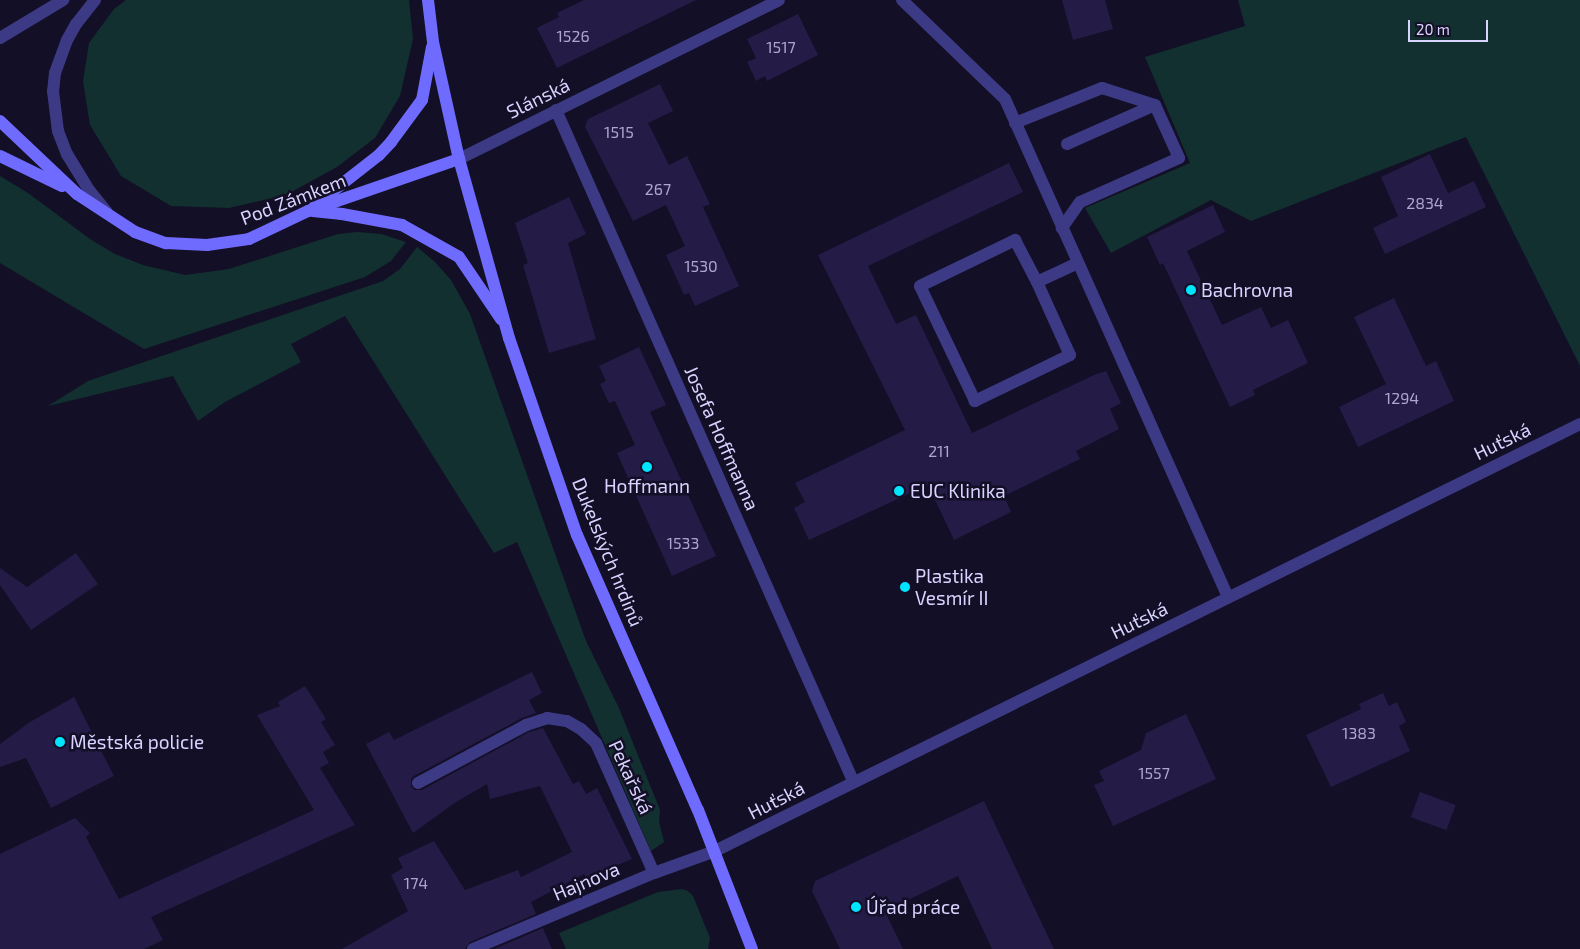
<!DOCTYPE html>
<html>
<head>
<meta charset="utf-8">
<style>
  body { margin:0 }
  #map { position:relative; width:1580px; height:949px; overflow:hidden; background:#130f26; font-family:"Exo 2",sans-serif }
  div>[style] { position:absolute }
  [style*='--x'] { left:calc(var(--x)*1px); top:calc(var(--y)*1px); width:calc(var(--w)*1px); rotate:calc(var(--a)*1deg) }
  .green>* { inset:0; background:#12302f }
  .building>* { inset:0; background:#241b47; transform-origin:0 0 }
  .service>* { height:12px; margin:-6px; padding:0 6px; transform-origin:6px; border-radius:6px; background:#3d3a85 }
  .minor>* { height:12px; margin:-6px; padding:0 6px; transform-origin:6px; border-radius:6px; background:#3d3a85 }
  .secondary>* { height:12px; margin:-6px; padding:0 6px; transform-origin:6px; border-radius:6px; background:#6f6bff }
  .dots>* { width:14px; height:14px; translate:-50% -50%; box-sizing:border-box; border:2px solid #130f26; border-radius:50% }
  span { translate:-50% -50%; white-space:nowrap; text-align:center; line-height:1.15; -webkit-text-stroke:5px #130f26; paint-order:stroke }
  .number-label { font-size:16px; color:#aca6d1 }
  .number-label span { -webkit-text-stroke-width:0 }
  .street-label { font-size:19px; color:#d9d4ff }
  .poi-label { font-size:19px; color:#d9d4ff }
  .left { translate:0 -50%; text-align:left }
  .scale { position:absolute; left:1408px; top:20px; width:80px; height:22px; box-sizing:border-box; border:2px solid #d9d4ff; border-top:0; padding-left:6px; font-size:15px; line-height:18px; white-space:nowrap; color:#d9d4ff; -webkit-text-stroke:4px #130f26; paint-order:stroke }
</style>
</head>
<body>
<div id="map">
  <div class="green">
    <i style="clip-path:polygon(126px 0,409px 0,413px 39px,400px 96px,375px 138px,337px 167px,286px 195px,229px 208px,171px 206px,121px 176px,90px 125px,83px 81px,89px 43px,114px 9px)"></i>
    <i style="clip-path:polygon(1238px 0,1580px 0,1580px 366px,1466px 137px,1251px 221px,1211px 200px,1111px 253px,1085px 208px,1190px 163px,1145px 57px,1245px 26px)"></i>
    <i style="clip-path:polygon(0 176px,28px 193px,90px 239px,115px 254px,143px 265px,185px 275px,229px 269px,338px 234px,357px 232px,381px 234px,406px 242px,391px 261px,365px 277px,144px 349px,0 263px)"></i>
    <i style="clip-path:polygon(417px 247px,435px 262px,451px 280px,470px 314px,586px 641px,619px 708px,660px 810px,659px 822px,664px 842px,651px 851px,517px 542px,494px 553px,345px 316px,291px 344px,301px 362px,225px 402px,198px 421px,173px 376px,48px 406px,88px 381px,383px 281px,400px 269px)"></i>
    <i style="clip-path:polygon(682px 889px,688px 891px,693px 896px,710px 938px,708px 949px,566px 949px,559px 933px,658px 892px)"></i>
  </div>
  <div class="building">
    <i style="clip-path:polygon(584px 0,696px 0,557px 68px,537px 28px,559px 17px,557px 13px)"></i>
    <i style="clip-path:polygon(1062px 0,1105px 0,1113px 29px,1073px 40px)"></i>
    <i style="clip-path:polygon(798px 14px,818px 55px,767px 81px,765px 76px,756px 81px,747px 62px,756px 58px,747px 39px)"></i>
    <i style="clip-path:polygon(660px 84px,673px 111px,648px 123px,669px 165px,687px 156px,710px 204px,703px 207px,739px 286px,695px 306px,689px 293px,684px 295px,666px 255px,685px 246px,666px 205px,633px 221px,585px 127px,588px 119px)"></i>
    <i style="clip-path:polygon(1430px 154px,1448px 193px,1474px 181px,1486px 207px,1385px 254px,1373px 228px,1398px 216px,1381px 177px)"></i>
    <i style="clip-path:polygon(1009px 163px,1023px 192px,868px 266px,896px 324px,916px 315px,972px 433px,1094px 375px,1106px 371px,1121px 403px,1110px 409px,1119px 429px,1076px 451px,1080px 459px,1004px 496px,1011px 512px,954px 540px,928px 485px,809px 540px,794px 508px,805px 502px,795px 483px,905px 430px,818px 255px)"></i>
    <i style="clip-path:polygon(569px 197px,586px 234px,568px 243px,596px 339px,549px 353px,523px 265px,528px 263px,515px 223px)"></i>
    <i style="clip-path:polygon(1213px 205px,1225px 232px,1187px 251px,1222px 325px,1261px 307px,1271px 328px,1288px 320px,1308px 363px,1253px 390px,1255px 395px,1230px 407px,1163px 263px,1160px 265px,1147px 237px)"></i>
    <i style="clip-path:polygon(1394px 298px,1426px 366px,1436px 361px,1454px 401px,1358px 447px,1339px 407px,1386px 384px,1354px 317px)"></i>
    <i style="clip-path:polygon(639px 347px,666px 405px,650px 412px,716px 556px,672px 576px,617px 453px,635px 445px,615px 401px,609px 403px,600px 384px,606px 381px,599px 366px)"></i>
    <i style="clip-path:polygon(76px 553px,98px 584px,31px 630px,0 585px,0 568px,27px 587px)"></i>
    <i style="clip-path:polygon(532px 672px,542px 693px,529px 700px,536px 713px,522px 718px,414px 776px,411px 779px,411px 786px,414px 790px,422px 790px,529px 732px,543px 728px,573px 784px,579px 781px,586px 794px,597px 788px,632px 859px,586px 878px,584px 874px,531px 902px,536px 914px,470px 942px,465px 949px,342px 949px,408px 911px,391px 875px,403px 868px,398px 858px,434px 841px,465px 890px,518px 870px,521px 877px,572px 852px,540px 786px,490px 799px,487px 784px,456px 802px,413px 833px,366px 744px,389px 732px,394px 740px)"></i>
    <i style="clip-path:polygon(305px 686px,326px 719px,321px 722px,335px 745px,323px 752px,329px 763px,320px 768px,355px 825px,151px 917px,163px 940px,144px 949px,0 949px,0 854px,75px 818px,90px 833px,86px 837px,119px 899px,314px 810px,257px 715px,280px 706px,278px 702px)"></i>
    <i style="clip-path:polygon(1383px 693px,1389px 706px,1397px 702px,1406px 722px,1399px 726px,1410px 751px,1331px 787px,1306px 735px,1361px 709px,1359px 704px)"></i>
    <i style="clip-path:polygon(74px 697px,114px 776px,51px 808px,26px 758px,0 767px,0 744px,30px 722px)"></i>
    <i style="clip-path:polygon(1186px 714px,1216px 779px,1113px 826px,1094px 785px,1104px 781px,1099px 771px,1141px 750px,1146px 733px)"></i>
    <i style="left:1420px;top:792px;width:38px;height:27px;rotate:20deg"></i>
    <i style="clip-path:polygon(984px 801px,1054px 949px,992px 949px,958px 876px,885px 911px,903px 949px,840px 949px,812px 891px,815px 881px)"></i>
    <i style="clip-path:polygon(543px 928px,552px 949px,494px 949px)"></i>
  </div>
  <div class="service">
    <i style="--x:902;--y:0;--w:143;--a:43.9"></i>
    <i style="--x:1005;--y:99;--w:546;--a:65.88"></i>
    <i style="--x:1015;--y:123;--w:94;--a:-21.9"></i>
    <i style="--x:1102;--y:88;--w:56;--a:17.8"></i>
    <i style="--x:1155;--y:105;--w:58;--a:65.6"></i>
    <i style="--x:1179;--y:158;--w:108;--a:156"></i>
    <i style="--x:1080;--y:202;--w:32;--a:125"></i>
    <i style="--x:1067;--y:144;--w:96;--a:-23.9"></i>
    <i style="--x:1037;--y:282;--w:80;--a:65.7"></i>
    <i style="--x:1070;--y:355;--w:106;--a:154.2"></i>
    <i style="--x:975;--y:401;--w:127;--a:-115.6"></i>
    <i style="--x:920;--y:286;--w:106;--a:-25.8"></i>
    <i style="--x:1015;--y:240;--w:47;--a:62.4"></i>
    <i style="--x:1037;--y:282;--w:45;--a:-24.9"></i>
  </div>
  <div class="minor">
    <i style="--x:95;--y:0;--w:31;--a:128"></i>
    <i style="--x:76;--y:24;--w:18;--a:119"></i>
    <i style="--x:67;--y:40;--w:35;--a:110"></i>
    <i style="--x:55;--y:73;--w:18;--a:96"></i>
    <i style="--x:53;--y:91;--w:40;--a:82.9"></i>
    <i style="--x:58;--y:131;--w:25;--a:69"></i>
    <i style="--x:67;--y:154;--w:42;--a:58.6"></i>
    <i style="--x:89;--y:190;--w:28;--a:51"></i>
    <i style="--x:0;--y:38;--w:74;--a:-31.1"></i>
    <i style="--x:556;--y:110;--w:734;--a:66.12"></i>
    <i style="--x:459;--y:159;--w:357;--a:-26.4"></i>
    <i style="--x:418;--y:783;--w:123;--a:-28.2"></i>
    <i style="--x:526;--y:725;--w:22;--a:-18"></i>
    <i style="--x:547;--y:718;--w:20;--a:9"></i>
    <i style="--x:567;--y:721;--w:16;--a:30"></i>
    <i style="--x:581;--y:729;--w:21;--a:43"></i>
    <i style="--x:596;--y:743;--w:142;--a:66"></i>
    <i style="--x:473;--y:949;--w:196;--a:-22.8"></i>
    <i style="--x:654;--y:873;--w:65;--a:-19.8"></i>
    <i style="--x:715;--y:851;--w:965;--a:-26.27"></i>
  </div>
  <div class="secondary">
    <i style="--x:428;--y:0;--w:42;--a:83.2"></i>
    <i style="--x:433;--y:42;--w:120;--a:77.5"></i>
    <i style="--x:459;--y:159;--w:186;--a:74.4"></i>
    <i style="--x:509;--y:338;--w:208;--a:71"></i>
    <i style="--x:577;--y:535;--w:300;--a:66.3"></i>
    <i style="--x:698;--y:810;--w:149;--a:68.8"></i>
    <i style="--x:0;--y:121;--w:106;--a:43.5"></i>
    <i style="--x:77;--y:194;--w:69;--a:33.2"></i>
    <i style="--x:135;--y:232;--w:33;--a:20"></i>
    <i style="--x:166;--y:243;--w:41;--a:2.8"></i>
    <i style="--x:207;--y:245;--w:42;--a:-8.1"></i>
    <i style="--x:249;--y:239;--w:65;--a:-25.4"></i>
    <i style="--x:308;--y:211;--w:160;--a:-19"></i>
    <i style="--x:0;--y:156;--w:69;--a:25.8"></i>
    <i style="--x:315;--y:205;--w:81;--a:-38"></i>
    <i style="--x:379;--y:155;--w:18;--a:-47"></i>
    <i style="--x:391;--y:142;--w:52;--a:-53.6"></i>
    <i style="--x:422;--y:100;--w:54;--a:-79.3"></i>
    <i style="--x:313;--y:211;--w:29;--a:6"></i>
    <i style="--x:342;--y:214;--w:61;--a:10.4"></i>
    <i style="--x:402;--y:225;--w:65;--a:29.3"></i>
    <i style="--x:459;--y:257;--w:75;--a:55.9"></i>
  </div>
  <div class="dots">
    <i style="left:1191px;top:290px;background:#00e5ff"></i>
    <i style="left:647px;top:467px;background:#00e5ff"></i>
    <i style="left:899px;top:491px;background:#00e5ff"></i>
    <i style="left:905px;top:587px;background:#00e5ff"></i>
    <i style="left:60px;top:742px;background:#00e5ff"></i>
    <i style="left:856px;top:907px;background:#00e5ff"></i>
  </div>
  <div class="number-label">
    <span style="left:573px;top:36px">1526</span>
    <span style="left:781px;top:47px">1517</span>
    <span style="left:619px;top:132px">1515</span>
    <span style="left:658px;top:189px">267</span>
    <span style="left:1425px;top:203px">2834</span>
    <span style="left:701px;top:266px">1530</span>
    <span style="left:1402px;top:398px">1294</span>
    <span style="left:939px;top:451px">211</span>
    <span style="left:683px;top:543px">1533</span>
    <span style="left:1359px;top:733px">1383</span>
    <span style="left:1154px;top:773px">1557</span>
    <span style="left:416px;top:883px">174</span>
  </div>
  <div class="street-label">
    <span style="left:538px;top:98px;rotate:-26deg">Slánská</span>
    <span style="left:293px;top:199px;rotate:-21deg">Pod Zámkem</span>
    <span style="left:722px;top:438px;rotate:66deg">Josefa Hoffmanna</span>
    <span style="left:1502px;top:441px;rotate:-26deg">Huťská</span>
    <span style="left:608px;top:552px;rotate:68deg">Dukelských hrdinů</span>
    <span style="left:1139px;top:620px;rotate:-26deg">Huťská</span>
    <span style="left:631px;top:777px;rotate:65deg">Pekařská</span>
    <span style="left:776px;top:800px;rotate:-27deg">Huťská</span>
    <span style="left:586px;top:881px;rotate:-23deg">Hajnova</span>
  </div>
  <div class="poi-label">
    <span class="left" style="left:1201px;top:290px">Bachrovna</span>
    <span style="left:647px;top:486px">Hoffmann</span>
    <span class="left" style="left:910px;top:491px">EUC Klinika</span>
    <span class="left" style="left:915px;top:587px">Plastika<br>Vesmír II</span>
    <span class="left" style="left:70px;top:742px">Městská policie</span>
    <span class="left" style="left:866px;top:907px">Úřad práce</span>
  </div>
  <div class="scale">20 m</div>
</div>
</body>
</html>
